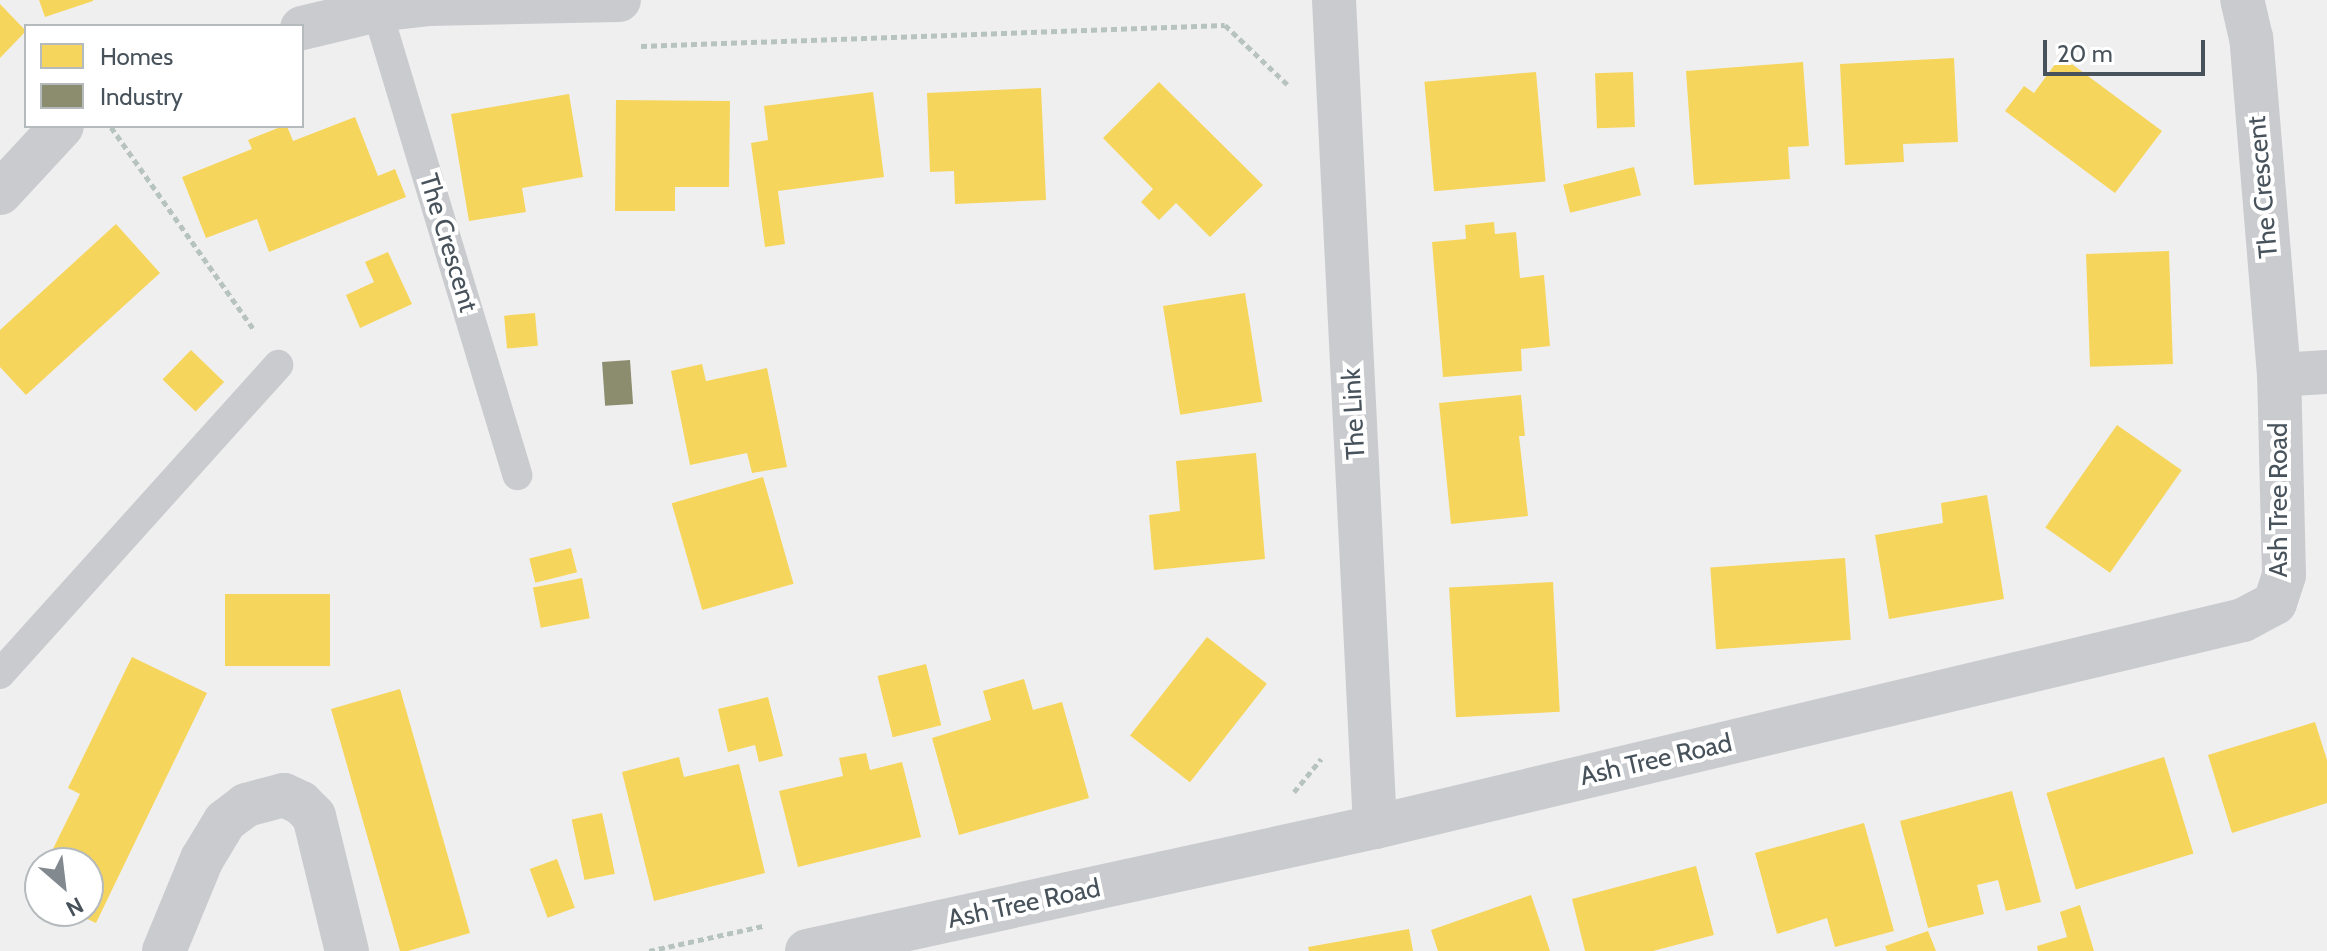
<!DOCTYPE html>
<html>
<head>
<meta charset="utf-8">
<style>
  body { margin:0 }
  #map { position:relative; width:2327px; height:951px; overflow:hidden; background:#f0efef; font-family:Cabin,sans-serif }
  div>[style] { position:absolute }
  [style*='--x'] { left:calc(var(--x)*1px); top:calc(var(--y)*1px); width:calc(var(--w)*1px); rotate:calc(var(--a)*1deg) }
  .homes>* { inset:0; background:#f6d55c; transform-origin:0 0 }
  .industry>* { inset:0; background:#8c8c6e; transform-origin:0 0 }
  .path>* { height:5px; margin-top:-2.5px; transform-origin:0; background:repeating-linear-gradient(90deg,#b7c3bf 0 6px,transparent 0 10px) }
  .lane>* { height:30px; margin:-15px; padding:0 15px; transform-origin:15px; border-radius:15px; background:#c9cbce }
  .street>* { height:44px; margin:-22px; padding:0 22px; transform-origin:22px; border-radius:22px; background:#c9cbce }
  span { translate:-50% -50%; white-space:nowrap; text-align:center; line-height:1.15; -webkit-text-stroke:8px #fff; paint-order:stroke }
  .street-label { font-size:26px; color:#47525b }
  .legend { position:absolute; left:24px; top:24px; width:280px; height:104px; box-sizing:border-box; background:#fff; border:2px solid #b5babd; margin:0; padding:10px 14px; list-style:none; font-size:24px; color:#47525b }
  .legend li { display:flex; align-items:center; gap:16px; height:40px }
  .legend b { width:40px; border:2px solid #b5babd }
  .north { position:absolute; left:24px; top:847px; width:80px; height:80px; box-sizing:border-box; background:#fff; border:2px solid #b5babd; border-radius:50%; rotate:152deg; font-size:22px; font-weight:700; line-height:32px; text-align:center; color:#47525b }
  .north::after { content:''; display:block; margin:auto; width:28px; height:36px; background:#82898f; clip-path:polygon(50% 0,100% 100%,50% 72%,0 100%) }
  .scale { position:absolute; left:2043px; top:40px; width:162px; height:36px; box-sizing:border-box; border:4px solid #47525b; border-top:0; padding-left:10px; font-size:24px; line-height:28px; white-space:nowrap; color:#47525b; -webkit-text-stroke:6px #fff; paint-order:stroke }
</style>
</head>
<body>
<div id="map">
  <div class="homes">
    <i style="clip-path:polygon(39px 0,93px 0,93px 1px,45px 17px)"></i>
    <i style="clip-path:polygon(0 4px,26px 31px,0 58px)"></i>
    <i style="clip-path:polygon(2061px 56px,2162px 131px,2115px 193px,2005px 111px,2024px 86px,2034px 93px)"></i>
    <i style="clip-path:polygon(1954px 58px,1958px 142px,1903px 144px,1904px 162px,1845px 165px,1840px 64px)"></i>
    <i style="clip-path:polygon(1803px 62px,1809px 146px,1788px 147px,1790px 179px,1694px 185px,1686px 71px)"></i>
    <i style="left:1536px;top:72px;width:110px;height:112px;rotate:85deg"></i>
    <i style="left:1633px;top:72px;width:55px;height:38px;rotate:88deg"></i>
    <i style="clip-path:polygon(1159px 82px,1263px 185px,1210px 237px,1176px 203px,1159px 220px,1141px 202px,1153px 189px,1103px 138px)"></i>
    <i style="clip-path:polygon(1041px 88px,1046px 200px,955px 204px,954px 171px,930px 172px,927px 93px)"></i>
    <i style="clip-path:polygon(873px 92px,884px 177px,778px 191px,785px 244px,765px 247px,751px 143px,768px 140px,764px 106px)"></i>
    <i style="clip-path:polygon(569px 94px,583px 177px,522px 188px,526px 212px,469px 221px,451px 114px)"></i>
    <i style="clip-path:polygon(616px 100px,730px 101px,729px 187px,675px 187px,675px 211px,615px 211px)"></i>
    <i style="clip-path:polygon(355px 117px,378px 176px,395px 169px,406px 197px,269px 252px,257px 219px,206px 238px,182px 177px,252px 149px,248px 140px,283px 126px,287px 126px,293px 141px)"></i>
    <i style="left:1634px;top:167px;width:29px;height:73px;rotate:76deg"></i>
    <i style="clip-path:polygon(1494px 222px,1495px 234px,1516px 232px,1520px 278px,1544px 275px,1550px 346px,1521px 349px,1522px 371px,1443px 377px,1432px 242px,1466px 239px,1465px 225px)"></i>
    <i style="clip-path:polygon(116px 224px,160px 273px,26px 395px,0 367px,0 330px)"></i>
    <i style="left:2169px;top:251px;width:113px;height:83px;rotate:88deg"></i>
    <i style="clip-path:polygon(388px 252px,412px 304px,360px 328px,346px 295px,374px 282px,365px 262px)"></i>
    <i style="left:1245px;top:293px;width:110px;height:83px;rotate:81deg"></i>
    <i style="left:535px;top:313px;width:33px;height:31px;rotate:85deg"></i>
    <i style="left:191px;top:350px;width:46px;height:41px;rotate:44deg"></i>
    <i style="clip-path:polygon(702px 364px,706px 381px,767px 368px,787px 467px,752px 473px,747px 453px,690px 465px,671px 371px)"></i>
    <i style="clip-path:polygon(1521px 395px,1525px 436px,1519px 436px,1528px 516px,1451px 524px,1439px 403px)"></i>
    <i style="left:2117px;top:425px;width:79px;height:125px;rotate:35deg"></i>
    <i style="clip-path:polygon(1256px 453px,1265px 559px,1154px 570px,1149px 515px,1180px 511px,1176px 461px)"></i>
    <i style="left:763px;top:477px;width:111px;height:95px;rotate:74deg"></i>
    <i style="clip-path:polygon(1987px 495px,2004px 599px,1889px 619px,1875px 535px,1943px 523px,1941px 503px)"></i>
    <i style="left:571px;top:548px;width:25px;height:43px;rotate:76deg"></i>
    <i style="left:1845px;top:558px;width:82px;height:135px;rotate:86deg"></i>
    <i style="left:582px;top:578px;width:41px;height:50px;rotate:79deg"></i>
    <i style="left:1553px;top:582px;width:130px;height:104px;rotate:87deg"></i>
    <i style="left:330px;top:594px;width:72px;height:105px;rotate:90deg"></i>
    <i style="left:1207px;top:637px;width:76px;height:125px;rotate:38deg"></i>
    <i style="clip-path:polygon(132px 657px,207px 693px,96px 923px,70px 911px,88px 911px,88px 863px,46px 863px,80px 794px,68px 788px)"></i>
    <i style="left:926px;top:664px;width:63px;height:50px;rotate:76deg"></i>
    <i style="clip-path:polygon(1024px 679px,1033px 710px,1062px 702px,1089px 798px,959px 835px,932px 738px,991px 720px,983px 691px)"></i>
    <i style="clip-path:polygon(400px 689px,470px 933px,408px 951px,400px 951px,331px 709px)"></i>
    <i style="clip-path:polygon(768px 697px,783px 756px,759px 762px,755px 745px,728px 752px,718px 709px)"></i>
    <i style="clip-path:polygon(2315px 722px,2327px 760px,2327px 803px,2232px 833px,2208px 755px)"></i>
    <i style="clip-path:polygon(866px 753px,870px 770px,902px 762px,921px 837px,798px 867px,779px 791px,843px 776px,839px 758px)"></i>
    <i style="clip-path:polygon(679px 757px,684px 777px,739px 764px,765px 873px,654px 901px,622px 772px)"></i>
    <i style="left:2164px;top:757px;width:101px;height:123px;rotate:73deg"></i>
    <i style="clip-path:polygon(2012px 791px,2041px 902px,2006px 911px,1998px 880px,1977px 885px,1984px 914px,1928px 928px,1900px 821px)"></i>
    <i style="left:602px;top:813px;width:62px;height:31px;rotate:78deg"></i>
    <i style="clip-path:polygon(1864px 823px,1894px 931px,1835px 947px,1827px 918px,1777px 934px,1755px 853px)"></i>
    <i style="left:557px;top:859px;width:52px;height:29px;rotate:70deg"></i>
    <i style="clip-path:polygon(1696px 866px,1714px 935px,1653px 951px,1585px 951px,1572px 899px)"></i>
    <i style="clip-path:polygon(40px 875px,40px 897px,31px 893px)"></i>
    <i style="clip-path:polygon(1531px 895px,1550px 951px,1438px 951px,1431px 930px)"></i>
    <i style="clip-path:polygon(2080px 905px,2094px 951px,2038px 951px,2037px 946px,2067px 937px,2060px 912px)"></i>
    <i style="clip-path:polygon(1409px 929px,1413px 951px,1309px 951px,1308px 947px)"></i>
    <i style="clip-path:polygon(1928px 931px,1936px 951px,1887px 951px,1885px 946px)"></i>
  </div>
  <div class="industry">
    <i style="left:630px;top:360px;width:44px;height:28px;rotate:86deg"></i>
  </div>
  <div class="path">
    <i style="--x:641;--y:46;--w:584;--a:-2.06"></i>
    <i style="--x:1225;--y:25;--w:86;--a:43.6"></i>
    <i style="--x:111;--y:127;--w:250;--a:54.8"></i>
    <i style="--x:1294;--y:792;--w:43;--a:-50.7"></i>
    <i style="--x:649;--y:951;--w:117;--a:-12.4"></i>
  </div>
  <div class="lane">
    <i style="--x:377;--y:10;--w:486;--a:73.2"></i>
    <i style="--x:0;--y:674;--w:416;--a:-48"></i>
  </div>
  <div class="street">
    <i style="--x:1334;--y:0;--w:828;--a:87.16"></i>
    <i style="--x:302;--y:28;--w:77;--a:-13.5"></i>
    <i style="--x:377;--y:10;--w:51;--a:-6.7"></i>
    <i style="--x:428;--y:4;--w:191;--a:-1.2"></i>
    <i style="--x:0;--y:193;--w:91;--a:-47.2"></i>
    <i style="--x:2279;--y:375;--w:48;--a:-3.6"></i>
    <i style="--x:164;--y:951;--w:100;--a:-67.6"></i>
    <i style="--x:202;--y:859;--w:44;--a:-58.8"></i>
    <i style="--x:225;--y:821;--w:26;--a:-37"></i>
    <i style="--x:246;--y:805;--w:39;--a:-15"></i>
    <i style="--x:284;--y:795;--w:19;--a:25"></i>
    <i style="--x:301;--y:803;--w:18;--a:45"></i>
    <i style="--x:314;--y:816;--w:139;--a:76.3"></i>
    <i style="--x:807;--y:951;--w:581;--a:-12.32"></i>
    <i style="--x:1375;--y:827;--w:892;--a:-13.41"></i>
    <i style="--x:2243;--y:620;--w:36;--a:-28"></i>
    <i style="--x:2275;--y:603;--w:29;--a:-72"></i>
    <i style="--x:2284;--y:575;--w:200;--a:-91.4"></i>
    <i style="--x:2279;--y:375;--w:338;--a:-94.7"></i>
    <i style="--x:2251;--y:38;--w:39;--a:-103"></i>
  </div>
  <div class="street-label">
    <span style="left:2263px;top:187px;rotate:-95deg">The Crescent</span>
    <span style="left:448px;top:243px;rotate:73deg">The Crescent</span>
    <span style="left:1354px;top:414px;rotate:-93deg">The Link</span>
    <span style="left:2279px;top:500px;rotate:-90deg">Ash Tree Road</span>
    <span style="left:1656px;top:760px;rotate:-13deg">Ash Tree Road</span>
    <span style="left:1024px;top:904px;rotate:-12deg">Ash Tree Road</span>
  </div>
  <ul class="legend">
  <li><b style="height:22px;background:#f6d55c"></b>Homes</li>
  <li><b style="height:22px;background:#8c8c6e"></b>Industry</li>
  </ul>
  <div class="north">N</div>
  <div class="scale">20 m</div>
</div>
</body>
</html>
